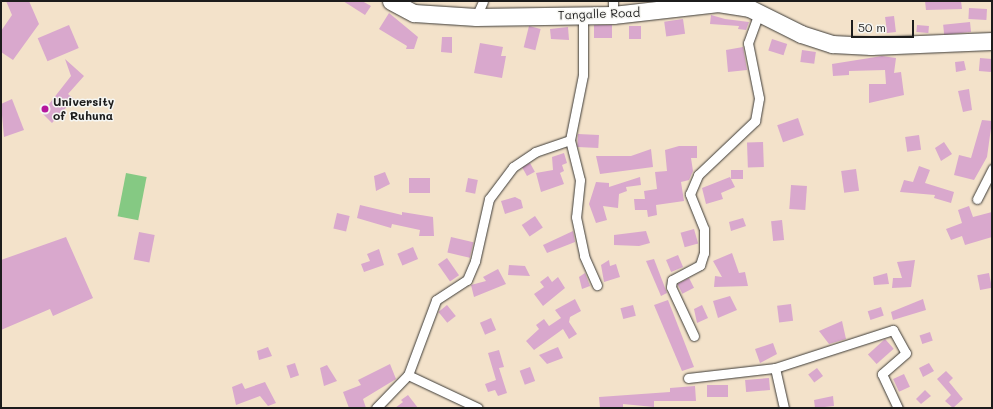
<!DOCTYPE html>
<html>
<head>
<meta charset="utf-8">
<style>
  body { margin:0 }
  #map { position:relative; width:993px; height:409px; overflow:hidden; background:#f3e2ca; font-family:Mali,sans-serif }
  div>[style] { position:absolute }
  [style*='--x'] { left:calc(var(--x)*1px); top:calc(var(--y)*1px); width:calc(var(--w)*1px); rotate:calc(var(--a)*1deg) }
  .green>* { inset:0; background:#85c983; transform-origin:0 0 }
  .building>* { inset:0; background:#d9a8cd; transform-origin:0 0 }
  .roads { filter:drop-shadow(0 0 1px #3c3a36) drop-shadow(0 0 1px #3c3a36) }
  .street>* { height:9px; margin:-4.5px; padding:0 4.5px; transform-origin:4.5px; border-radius:4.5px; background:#fff }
  .highway>* { height:17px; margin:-8.5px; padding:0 8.5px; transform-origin:8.5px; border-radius:8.5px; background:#fff }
  .dots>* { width:11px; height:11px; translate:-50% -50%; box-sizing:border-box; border:2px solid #f6f6f2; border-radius:50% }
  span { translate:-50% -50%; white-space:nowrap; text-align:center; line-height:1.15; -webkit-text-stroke:3px #f6f6f2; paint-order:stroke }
  .street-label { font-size:12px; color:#1c1c1c }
  .poi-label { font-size:12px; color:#1c1c1c; font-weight:700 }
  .left { translate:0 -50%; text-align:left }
  .frame { position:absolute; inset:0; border:2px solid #1c1c1c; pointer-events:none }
  .scale { position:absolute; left:851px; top:20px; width:63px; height:18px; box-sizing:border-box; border:2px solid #1c1c1c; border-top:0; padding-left:5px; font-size:12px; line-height:14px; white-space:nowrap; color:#1c1c1c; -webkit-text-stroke:3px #f6f6f2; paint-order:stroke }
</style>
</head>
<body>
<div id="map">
  <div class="green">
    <i style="left:126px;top:173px;width:21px;height:44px;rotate:11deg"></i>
  </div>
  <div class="building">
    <i style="clip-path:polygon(6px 1px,29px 1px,39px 24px,13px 60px,1px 52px,1px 31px,12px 15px)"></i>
    <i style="clip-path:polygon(343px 1px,362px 1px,371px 6px,365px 15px)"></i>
    <i style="clip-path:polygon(925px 1px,961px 1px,962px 9px,926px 10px)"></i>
    <i style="left:969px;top:8px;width:18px;height:11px;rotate:3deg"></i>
    <i style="clip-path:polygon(389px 13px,418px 37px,414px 49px,406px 49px,407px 46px,379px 29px)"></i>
    <i style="clip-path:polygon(711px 15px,725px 19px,749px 22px,746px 30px,738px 29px,739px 26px,710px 24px)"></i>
    <i style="left:894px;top:16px;width:16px;height:9px;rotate:83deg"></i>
    <i style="left:683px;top:19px;width:15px;height:19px;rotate:82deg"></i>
    <i style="left:970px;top:22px;width:10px;height:27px;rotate:84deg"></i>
    <i style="left:69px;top:25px;width:25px;height:34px;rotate:67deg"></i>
    <i style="left:594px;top:25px;width:18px;height:13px"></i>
    <i style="left:917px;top:25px;width:12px;height:7px;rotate:5deg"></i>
    <i style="left:529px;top:26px;width:12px;height:22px;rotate:14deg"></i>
    <i style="left:629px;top:26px;width:12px;height:13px"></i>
    <i style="clip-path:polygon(568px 27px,569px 40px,551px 39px,550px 29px)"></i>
    <i style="clip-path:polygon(442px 37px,452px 37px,452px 53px,441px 52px)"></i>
    <i style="left:772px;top:39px;width:16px;height:12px;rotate:18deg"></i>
    <i style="clip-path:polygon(480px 43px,503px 47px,501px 56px,506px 56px,502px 78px,474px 73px)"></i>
    <i style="clip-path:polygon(743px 47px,747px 70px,728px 72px,726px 50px)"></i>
    <i style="left:802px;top:50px;width:14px;height:12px;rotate:8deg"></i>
    <i style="clip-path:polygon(882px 56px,896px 58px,894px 73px,901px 72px,904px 95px,869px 103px,869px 84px,886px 84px,885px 70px,849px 71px,849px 75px,833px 76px,832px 64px)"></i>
    <i style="left:980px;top:58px;width:12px;height:13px;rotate:5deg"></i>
    <i style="clip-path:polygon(65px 59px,84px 76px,68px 94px,74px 99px,52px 123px,42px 113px,71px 76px)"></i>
    <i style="clip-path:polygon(964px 61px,966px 70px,956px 72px,955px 62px)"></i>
    <i style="clip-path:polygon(969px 89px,972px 110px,963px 112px,958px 91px)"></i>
    <i style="clip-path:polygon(12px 99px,24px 130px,4px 137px,1px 104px)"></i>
    <i style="left:798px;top:118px;width:18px;height:22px;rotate:71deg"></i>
    <i style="clip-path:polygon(982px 120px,992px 121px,987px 157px,974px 180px,954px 175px,959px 155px,971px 158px)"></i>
    <i style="left:578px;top:134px;width:21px;height:13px;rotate:3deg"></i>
    <i style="left:919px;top:135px;width:15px;height:14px;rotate:82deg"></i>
    <i style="left:763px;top:142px;width:25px;height:16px;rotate:88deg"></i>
    <i style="clip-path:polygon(944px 142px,952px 154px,941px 161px,935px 148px)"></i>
    <i style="clip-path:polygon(679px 146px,697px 146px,697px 158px,691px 158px,693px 171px,689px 180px,681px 182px,684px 201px,656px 205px,657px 215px,648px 217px,647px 210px,635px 210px,634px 199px,645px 199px,644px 191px,657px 189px,655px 172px,667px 171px,665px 150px)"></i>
    <i style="clip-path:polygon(651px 149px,653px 167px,600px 174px,596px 156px,631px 156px)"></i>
    <i style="clip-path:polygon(564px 153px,567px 163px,562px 165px,564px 171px,560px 173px,564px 184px,541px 192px,536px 173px,553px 170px,552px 157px)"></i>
    <i style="left:530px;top:163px;width:10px;height:9px;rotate:61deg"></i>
    <i style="clip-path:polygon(919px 166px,930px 170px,925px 183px,954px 192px,951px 203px,934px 198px,935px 195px,900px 192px,904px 180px,913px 182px)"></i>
    <i style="left:856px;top:169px;width:22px;height:15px;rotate:82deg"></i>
    <i style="left:743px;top:170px;width:9px;height:12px;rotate:90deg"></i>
    <i style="clip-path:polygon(385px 172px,390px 184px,376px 191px,374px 176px)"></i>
    <i style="clip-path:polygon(640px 177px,641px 185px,626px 187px,627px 191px,619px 194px,618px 208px,603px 206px,607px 220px,596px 223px,589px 204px,596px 182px,609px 183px,609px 187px)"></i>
    <i style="clip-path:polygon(730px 177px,735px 187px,721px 193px,723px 199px,706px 204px,702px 188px)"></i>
    <i style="left:430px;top:178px;width:15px;height:21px;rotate:90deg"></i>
    <i style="left:468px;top:178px;width:10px;height:14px;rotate:11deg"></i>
    <i style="left:791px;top:185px;width:16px;height:24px;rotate:4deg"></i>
    <i style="clip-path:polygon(515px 197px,521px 200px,523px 208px,505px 214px,501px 201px)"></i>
    <i style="clip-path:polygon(360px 205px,402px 215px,402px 212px,433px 217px,434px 236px,419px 236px,420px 230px,392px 224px,391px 228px,357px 218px)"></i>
    <i style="clip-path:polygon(969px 206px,973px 217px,992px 212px,992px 237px,965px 245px,962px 236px,951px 240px,946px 229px,962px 223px,958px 210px)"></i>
    <i style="left:337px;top:213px;width:13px;height:16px;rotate:13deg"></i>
    <i style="left:535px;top:216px;width:14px;height:16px;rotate:56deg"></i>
    <i style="clip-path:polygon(743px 218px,746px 226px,731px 231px,729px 222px)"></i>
    <i style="left:782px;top:220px;width:20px;height:11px;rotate:84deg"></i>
    <i style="left:694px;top:229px;width:15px;height:14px;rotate:74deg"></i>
    <i style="clip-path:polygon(573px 231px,575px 242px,547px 253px,543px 245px)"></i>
    <i style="clip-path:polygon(646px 231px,650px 243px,639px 246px,614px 245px,614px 235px)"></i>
    <i style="left:139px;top:232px;width:16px;height:28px;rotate:11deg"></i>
    <i style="clip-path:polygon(66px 237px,93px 298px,53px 316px,50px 309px,1px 330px,1px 260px)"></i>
    <i style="left:451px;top:237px;width:23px;height:16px;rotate:13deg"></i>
    <i style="left:413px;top:247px;width:13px;height:17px;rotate:67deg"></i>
    <i style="clip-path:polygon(379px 249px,384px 265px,364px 272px,361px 264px,370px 261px,367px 254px)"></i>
    <i style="clip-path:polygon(732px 253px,739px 273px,745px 272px,748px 286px,714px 287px,715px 276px,722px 277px,713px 261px)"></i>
    <i style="left:678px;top:255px;width:13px;height:13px;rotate:67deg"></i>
    <i style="left:447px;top:258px;width:21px;height:11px;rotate:55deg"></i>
    <i style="clip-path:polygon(654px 259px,667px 293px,661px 296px,646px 261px)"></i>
    <i style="clip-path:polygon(609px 260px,610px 266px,616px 264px,620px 277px,604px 282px,601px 265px)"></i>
    <i style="clip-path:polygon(915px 260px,911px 287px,892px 288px,893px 278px,902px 278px,897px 262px)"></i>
    <i style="clip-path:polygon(509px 265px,525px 266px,530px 276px,508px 275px)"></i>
    <i style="clip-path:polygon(498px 269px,506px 284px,474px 297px,471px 285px,486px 281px,483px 277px)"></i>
    <i style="clip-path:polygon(585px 273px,590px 286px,582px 289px,579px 277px)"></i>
    <i style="clip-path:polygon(887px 273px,889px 284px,874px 285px,873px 277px)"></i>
    <i style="left:989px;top:273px;width:15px;height:12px;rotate:79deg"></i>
    <i style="clip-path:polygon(548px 276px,552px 282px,558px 277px,565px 288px,543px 306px,534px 294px,544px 287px,540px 282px)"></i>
    <i style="left:689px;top:278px;width:11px;height:13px;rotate:63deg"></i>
    <i style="clip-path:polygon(730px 296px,737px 310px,718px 318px,713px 301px)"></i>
    <i style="clip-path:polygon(575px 299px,581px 311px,570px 317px,569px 322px,577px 334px,569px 339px,563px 329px,534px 350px,526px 341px,539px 329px,536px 325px,544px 319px,549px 326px,561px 318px,555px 310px)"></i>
    <i style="clip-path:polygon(923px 299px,926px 310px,893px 320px,891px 312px)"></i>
    <i style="clip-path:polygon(668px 300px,694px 367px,682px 371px,654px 305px)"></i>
    <i style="left:791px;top:304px;width:17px;height:14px;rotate:83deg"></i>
    <i style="left:447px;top:305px;width:14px;height:11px;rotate:51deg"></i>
    <i style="left:633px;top:305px;width:11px;height:13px;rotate:75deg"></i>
    <i style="clip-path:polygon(702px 305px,708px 318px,697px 323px,694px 309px)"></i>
    <i style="left:881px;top:307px;width:9px;height:14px;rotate:72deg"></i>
    <i style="left:491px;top:318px;width:13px;height:12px;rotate:67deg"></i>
    <i style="clip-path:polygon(842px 321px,846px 339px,829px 344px,819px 331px)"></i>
    <i style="left:930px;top:332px;width:9px;height:11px;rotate:72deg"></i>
    <i style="left:885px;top:339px;width:13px;height:23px;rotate:48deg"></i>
    <i style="clip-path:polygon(773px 343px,777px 354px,760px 363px,755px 349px)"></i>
    <i style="clip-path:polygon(268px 347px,272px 356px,259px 360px,257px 351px)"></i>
    <i style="clip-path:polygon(558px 347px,563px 358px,547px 364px,539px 355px)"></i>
    <i style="clip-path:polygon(499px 350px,504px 367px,499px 368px,507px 393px,498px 396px,495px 390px,488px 392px,485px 384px,496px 380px,488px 353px)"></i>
    <i style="left:295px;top:363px;width:13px;height:9px;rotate:72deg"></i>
    <i style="clip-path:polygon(929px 363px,934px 371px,923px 377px,919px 368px)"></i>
    <i style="clip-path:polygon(390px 364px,396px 379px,363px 399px,366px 408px,349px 408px,343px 392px,361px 385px,358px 380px)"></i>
    <i style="clip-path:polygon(327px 365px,337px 381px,324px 386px,320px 368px)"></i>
    <i style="left:530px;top:367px;width:15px;height:11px;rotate:70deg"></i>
    <i style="left:817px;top:368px;width:10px;height:11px;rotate:53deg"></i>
    <i style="clip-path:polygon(946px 371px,953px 378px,949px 382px,963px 399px,953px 408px,945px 401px,951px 395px,937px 379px)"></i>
    <i style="left:904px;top:374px;width:14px;height:12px;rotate:65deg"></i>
    <i style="left:769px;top:378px;width:12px;height:24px;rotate:85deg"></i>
    <i style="clip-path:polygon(265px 382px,276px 403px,268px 406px,260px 396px,236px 405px,232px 387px,242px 383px,245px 389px)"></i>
    <i style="left:707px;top:385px;width:21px;height:12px"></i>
    <i style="clip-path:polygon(695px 386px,696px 401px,654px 401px,654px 407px,623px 404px,623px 408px,600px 408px,599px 397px,670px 392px,670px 388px)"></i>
    <i style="clip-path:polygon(925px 390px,931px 396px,921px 404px,916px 399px)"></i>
    <i style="clip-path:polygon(408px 395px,418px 408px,395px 408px,403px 402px,401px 400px)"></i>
    <i style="clip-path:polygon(833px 396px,834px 406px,815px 408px,814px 400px)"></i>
  </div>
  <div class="roads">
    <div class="street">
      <i style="--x:613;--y:1;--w:14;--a:90"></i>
      <i style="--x:583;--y:16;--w:59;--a:90"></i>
      <i style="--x:583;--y:75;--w:66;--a:101.3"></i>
      <i style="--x:570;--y:140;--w:41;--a:76"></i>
      <i style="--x:580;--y:180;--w:37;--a:96"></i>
      <i style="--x:576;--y:217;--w:40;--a:78"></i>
      <i style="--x:584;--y:256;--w:32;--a:66"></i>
      <i style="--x:476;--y:17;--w:17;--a:-66"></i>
      <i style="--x:977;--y:199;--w:34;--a:-63"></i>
      <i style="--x:694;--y:336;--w:54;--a:-115.1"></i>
      <i style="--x:671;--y:287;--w:7;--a:-82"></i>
      <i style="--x:672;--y:280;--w:32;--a:-28"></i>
      <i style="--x:700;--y:265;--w:13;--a:-72"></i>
      <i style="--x:704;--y:253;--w:24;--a:-90"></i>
      <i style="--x:704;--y:229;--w:38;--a:-112"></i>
      <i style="--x:690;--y:194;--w:21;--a:-67"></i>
      <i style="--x:698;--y:175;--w:79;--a:-43.5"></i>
      <i style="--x:755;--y:121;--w:23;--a:-80"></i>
      <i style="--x:759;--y:98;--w:56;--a:-101.3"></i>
      <i style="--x:748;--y:43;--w:32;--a:-70"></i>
      <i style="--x:775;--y:368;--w:41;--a:77.3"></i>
      <i style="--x:408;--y:375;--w:80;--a:-69.5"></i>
      <i style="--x:436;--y:300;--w:37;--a:-33"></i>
      <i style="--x:467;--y:280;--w:21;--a:-67"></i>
      <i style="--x:475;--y:261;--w:64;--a:-77.3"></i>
      <i style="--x:489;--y:199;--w:40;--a:-53"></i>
      <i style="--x:513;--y:167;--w:27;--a:-34"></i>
      <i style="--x:535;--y:152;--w:37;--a:-19"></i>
      <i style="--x:688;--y:378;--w:88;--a:-6.6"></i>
      <i style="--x:775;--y:368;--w:124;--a:-17.9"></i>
      <i style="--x:893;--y:330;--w:26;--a:61"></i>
      <i style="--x:906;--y:353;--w:32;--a:139"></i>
      <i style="--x:882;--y:374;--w:38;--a:65"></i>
      <i style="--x:376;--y:408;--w:46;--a:-45.9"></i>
      <i style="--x:408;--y:375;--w:77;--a:25.2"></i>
    </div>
    <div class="highway">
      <i style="--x:391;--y:1;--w:26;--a:28"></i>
      <i style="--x:414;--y:13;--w:62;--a:3.7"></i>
      <i style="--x:476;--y:17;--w:137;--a:-0.8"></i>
      <i style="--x:613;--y:15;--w:106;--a:-6.5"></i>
      <i style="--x:718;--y:3;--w:31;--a:9"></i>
      <i style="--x:749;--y:8;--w:58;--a:26.6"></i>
      <i style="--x:801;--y:34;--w:33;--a:18"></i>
      <i style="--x:832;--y:44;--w:39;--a:3"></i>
      <i style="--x:871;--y:46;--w:121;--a:-2.4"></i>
    </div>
  </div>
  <div class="dots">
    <i style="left:45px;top:109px;background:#b5179e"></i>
  </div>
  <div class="street-label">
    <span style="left:599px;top:14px;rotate:-2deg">Tangalle Road</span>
  </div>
  <div class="poi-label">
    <span class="left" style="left:53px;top:109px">University<br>of Ruhuna</span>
  </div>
  <div class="frame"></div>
  <div class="scale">50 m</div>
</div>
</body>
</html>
